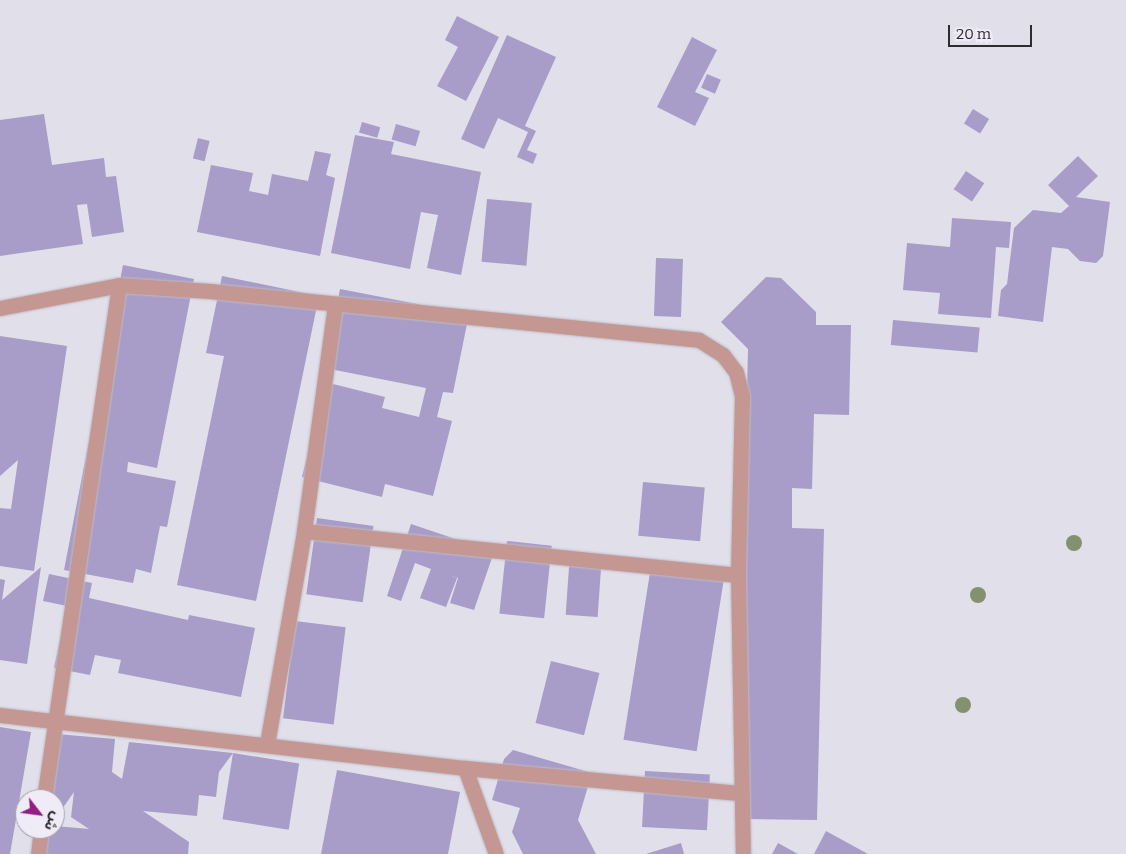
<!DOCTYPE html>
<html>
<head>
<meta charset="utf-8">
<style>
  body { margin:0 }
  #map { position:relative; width:1126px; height:854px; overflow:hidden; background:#e1dfea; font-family:Bitter,"Noto Sans Arabic",serif }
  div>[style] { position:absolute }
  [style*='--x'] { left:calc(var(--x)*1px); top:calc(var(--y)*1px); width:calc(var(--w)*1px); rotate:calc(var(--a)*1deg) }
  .building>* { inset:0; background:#a89cc8; transform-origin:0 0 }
  .roads { filter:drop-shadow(0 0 1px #bdbbc5) drop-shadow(0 0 1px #bdbbc5) }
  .minor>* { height:15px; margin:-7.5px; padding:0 7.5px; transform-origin:7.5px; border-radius:7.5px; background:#c59792 }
  .trees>* { width:16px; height:16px; margin:-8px; border-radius:50%; background:#87906e }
  span { translate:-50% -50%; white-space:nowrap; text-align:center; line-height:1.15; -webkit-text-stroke:5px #efecf7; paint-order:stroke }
  .north { position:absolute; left:15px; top:789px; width:50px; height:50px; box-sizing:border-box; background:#efecf7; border:1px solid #a19fa7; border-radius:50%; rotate:120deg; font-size:14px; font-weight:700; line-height:20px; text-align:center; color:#2d2c30 }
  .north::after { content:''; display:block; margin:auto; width:18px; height:22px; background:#901f80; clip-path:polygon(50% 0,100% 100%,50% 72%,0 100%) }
  .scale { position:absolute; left:948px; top:25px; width:84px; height:22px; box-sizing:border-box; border:2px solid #2d2c30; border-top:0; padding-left:6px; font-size:15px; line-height:18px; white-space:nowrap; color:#2d2c30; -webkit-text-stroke:4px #efecf7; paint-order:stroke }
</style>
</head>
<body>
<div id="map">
  <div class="building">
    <i style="clip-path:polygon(457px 16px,499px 37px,466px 101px,437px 86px,458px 47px,445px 40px)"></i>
    <i style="clip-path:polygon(507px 35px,556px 57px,525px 126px,536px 131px,527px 150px,537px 154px,533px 164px,517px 157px,528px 132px,498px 118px,484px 149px,461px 139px)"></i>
    <i style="clip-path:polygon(692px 37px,717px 50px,695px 92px,709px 98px,695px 126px,657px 107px)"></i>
    <i style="left:707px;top:74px;width:15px;height:15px;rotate:23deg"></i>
    <i style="left:973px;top:109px;width:19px;height:17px;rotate:32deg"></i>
    <i style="clip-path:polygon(44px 114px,52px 165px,104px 158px,106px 177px,116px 176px,124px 232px,92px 237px,87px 204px,77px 205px,83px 244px,0 256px,0 120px)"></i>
    <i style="left:362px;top:122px;width:19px;height:11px;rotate:16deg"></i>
    <i style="left:396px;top:124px;width:25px;height:16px;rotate:16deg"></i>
    <i style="clip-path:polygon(355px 135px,394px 142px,391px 154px,481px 172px,461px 275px,427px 268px,438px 215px,421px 212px,410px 269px,331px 253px)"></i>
    <i style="left:198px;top:138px;width:12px;height:21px;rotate:14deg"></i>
    <i style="clip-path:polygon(315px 151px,331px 154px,326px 175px,335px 178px,320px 256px,197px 232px,211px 165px,253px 173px,249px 191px,268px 195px,272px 174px,308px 181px)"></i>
    <i style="clip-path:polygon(1078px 156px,1098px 176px,1076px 197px,1110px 202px,1103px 256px,1096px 263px,1080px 261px,1068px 249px,1052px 247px,1043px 322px,998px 316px,1001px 290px,1007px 284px,1014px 228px,1033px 210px,1061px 213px,1069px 206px,1048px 185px)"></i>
    <i style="left:966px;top:171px;width:22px;height:22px;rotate:34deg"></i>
    <i style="left:487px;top:199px;width:45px;height:63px;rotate:5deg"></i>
    <i style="clip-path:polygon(952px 218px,1011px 222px,1009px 248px,996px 247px,991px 318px,938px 314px,940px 293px,903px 290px,907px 243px,950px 247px)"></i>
    <i style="left:656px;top:258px;width:27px;height:58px;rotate:2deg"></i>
    <i style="clip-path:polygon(123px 265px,194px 279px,157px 468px,128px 462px,127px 472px,176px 481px,167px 527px,160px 526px,151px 573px,136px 569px,133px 583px,64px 570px)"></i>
    <i style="clip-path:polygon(222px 276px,319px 296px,256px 601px,177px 585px,224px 356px,206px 353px)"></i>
    <i style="clip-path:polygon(766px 277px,781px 278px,816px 312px,816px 325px,851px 325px,849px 415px,814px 414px,812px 489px,792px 488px,792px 528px,824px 529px,817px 820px,748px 819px,737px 808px,748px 349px,721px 322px)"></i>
    <i style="clip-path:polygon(340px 289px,469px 314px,453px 393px,443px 392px,437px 417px,452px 421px,433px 496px,385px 484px,382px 497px,302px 477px,325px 382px,385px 397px,382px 408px,419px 417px,426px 388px,325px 368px)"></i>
    <i style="left:893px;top:320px;width:87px;height:25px;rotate:5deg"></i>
    <i style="clip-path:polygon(0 336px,67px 346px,34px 571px,0 566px,0 508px,11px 509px,18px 460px,0 476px)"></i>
    <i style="left:643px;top:482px;width:62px;height:54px;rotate:5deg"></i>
    <i style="left:317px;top:518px;width:57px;height:77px;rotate:8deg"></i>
    <i style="clip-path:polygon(411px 524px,494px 552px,474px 610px,450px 603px,458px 578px,449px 575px,457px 578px,446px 607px,420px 598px,431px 569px,415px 563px,401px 601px,387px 596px)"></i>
    <i style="left:507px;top:541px;width:45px;height:73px;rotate:6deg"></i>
    <i style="left:570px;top:553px;width:32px;height:62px;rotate:4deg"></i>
    <i style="left:652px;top:560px;width:74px;height:182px;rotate:9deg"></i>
    <i style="clip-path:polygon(41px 567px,27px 664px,0 660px,0 579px,5px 580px,2px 600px)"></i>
    <i style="clip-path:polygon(49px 574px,92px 583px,89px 598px,188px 620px,189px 615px,255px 628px,241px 697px,118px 673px,121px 660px,95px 655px,90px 675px,54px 668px,67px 606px,43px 601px)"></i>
    <i style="left:295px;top:621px;width:51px;height:98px;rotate:7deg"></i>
    <i style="left:551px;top:661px;width:50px;height:64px;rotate:14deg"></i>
    <i style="clip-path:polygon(0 727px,31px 732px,10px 854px,0 854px)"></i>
    <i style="clip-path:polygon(57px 734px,115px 739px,112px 772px,122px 779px,129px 742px,233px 753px,219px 772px,216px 797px,199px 795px,197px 816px,143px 811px,189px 842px,188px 854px,38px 854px,41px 829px,55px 829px,55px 826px,89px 829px,71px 817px,74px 792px,55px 819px,55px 799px,42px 799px)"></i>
    <i style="clip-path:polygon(513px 750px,592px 773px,578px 820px,596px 854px,523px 854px,512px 832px,520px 808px,492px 800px,504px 759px)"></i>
    <i style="left:233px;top:753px;width:67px;height:67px;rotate:9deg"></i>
    <i style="clip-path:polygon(337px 770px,460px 792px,448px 854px,321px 854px)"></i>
    <i style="left:645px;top:771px;width:65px;height:56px;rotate:3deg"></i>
    <i style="clip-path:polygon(826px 831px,868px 854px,814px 854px)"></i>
    <i style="clip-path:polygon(681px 843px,684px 854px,646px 854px)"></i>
    <i style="clip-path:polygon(778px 843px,798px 854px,772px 854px)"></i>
  </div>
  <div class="roads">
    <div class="minor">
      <i style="--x:0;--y:308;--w:121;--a:-10.9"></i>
      <i style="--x:119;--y:285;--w:91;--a:3.8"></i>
      <i style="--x:210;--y:291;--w:491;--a:5.7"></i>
      <i style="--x:699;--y:340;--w:28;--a:32"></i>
      <i style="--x:723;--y:355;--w:21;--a:53"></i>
      <i style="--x:736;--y:372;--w:25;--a:76"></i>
      <i style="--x:742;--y:396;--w:179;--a:91.3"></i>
      <i style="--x:738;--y:575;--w:279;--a:89"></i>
      <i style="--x:304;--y:531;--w:436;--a:5.8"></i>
      <i style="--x:0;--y:715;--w:468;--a:6.5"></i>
      <i style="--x:465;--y:768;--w:276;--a:5.2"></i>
      <i style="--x:267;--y:744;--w:216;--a:-80.1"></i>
      <i style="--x:304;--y:531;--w:228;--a:-82.2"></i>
      <i style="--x:465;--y:768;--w:91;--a:70.2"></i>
      <i style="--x:44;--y:799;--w:519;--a:-81.7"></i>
      <i style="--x:38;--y:854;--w:25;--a:-83"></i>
    </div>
  </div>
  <div class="trees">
    <i style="left:1074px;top:543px"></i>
    <i style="left:978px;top:595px"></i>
    <i style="left:963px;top:705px"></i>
  </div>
  <div class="north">ش</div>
  <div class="scale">20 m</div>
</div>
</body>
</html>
